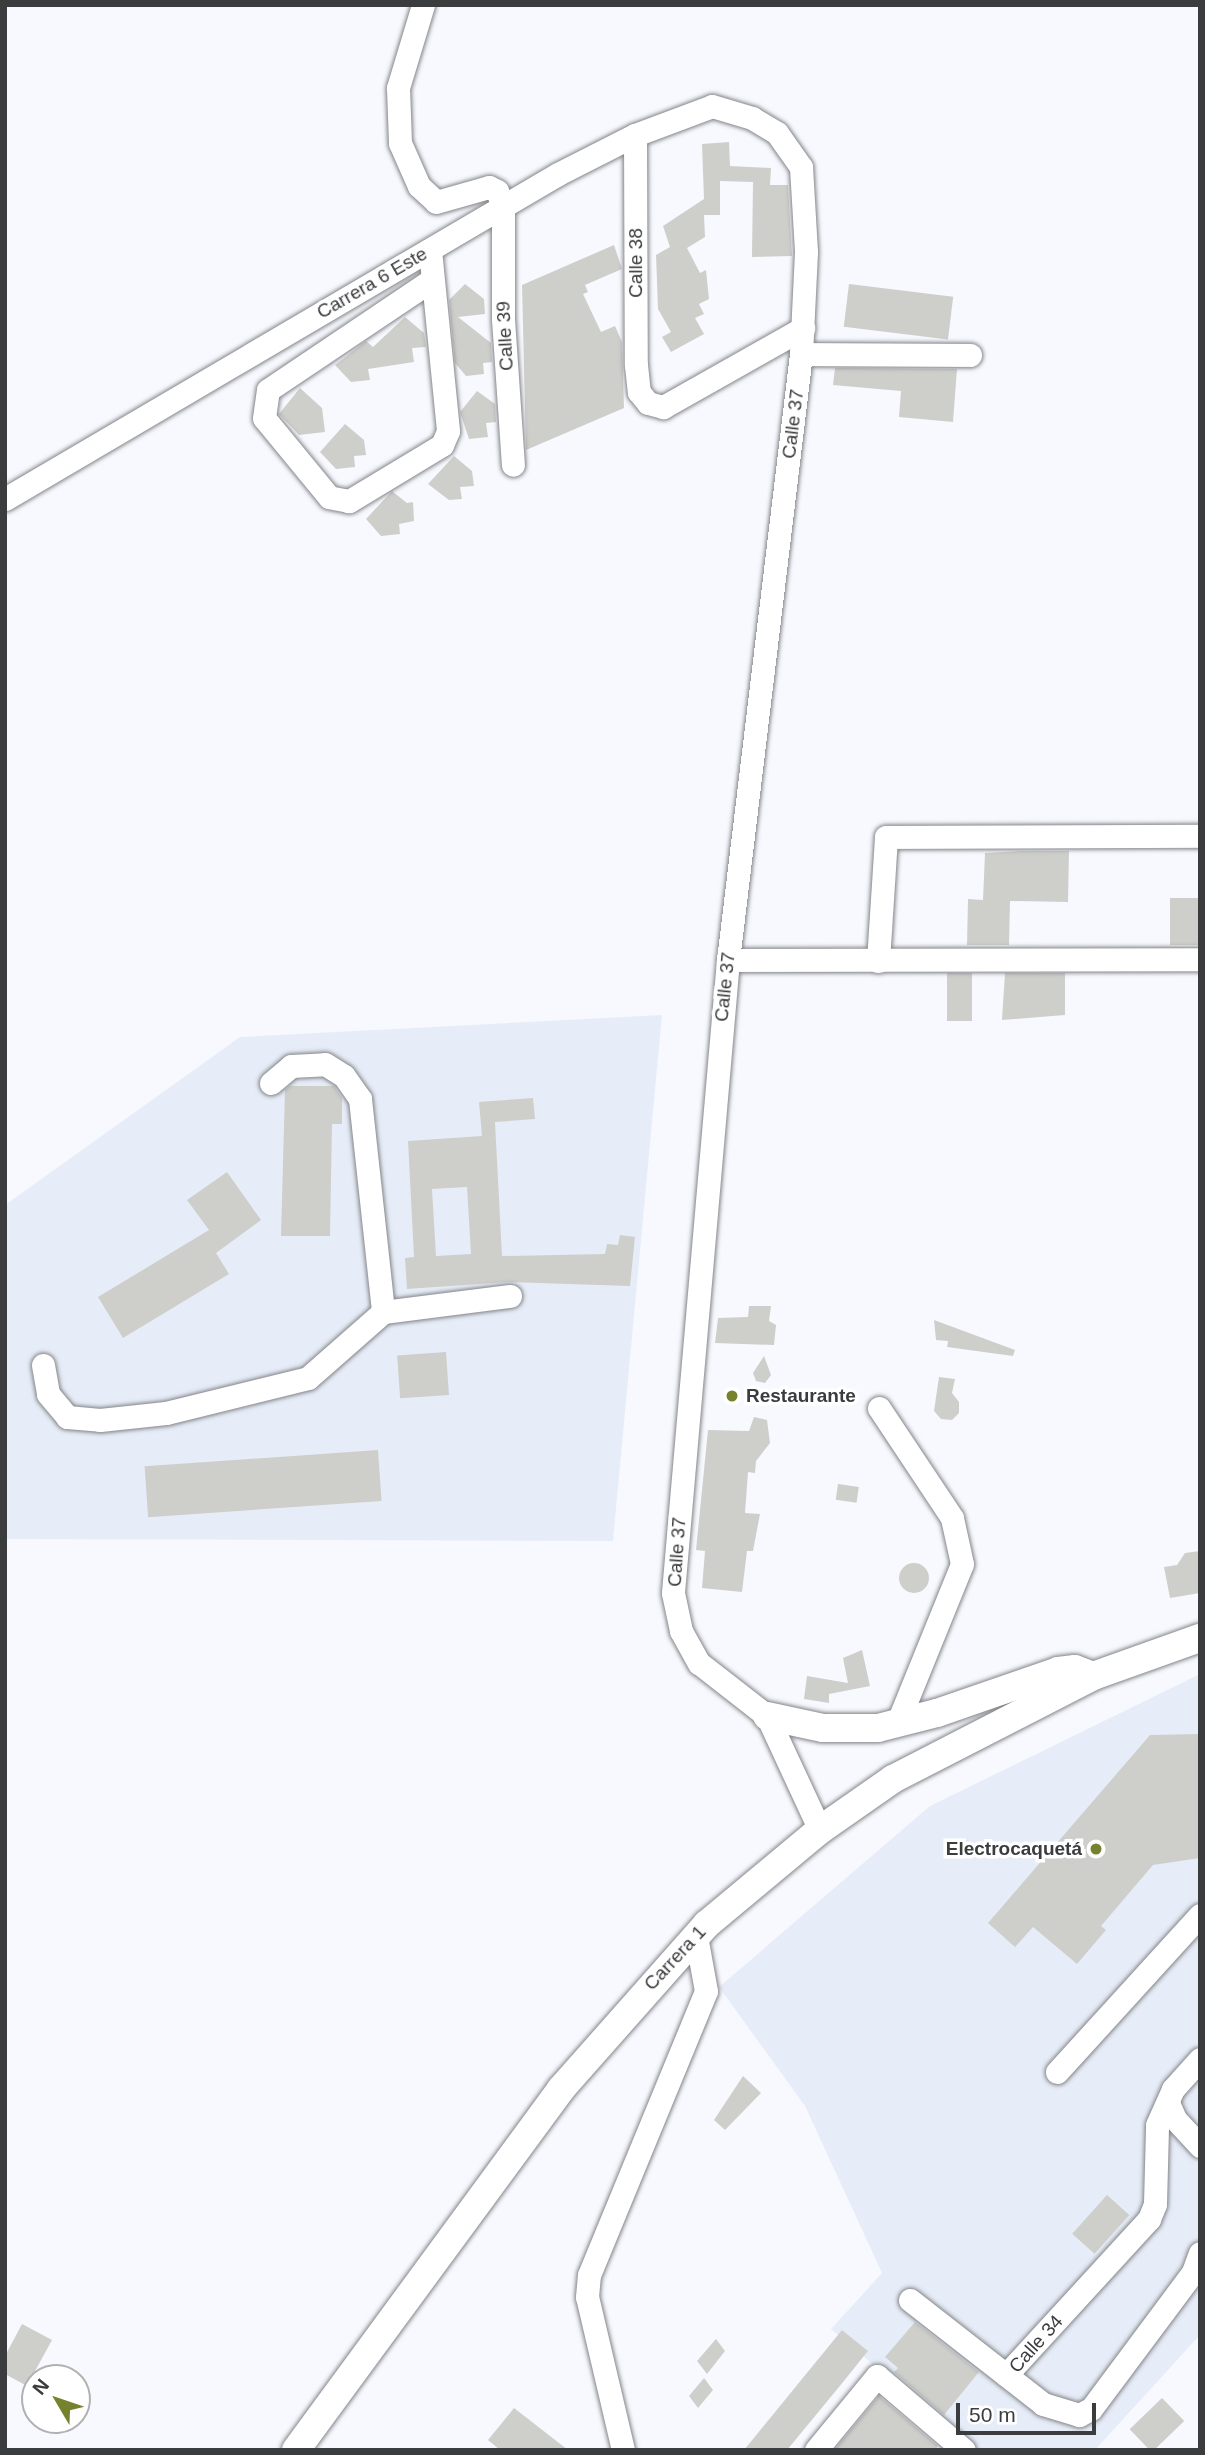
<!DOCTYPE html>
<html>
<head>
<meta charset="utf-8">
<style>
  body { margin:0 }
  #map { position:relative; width:1205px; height:2455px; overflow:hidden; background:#f7f9fe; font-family:Arial,sans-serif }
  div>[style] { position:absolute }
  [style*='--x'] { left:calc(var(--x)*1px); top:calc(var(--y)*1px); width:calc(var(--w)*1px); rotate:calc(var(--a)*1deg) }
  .built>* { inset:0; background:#e7edf8 }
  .building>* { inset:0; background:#cecfcb; transform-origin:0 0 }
  .round { border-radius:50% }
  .roads { filter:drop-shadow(0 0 2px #838589) drop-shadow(0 0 2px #838589) }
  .minor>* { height:23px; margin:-11.5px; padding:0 11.5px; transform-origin:11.5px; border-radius:11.5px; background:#fff }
  .major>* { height:28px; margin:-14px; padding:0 14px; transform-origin:14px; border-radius:14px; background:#fff }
  .dots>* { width:19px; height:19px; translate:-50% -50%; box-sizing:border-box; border:4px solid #fff; border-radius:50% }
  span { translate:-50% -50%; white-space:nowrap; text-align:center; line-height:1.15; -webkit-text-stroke:7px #fff; paint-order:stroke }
  .street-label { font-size:19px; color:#3b3c3e }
  .poi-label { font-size:19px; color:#3b3c3e; font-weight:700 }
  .left { translate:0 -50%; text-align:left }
  .right { translate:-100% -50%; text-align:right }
  .frame { position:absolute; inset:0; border:7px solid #3b3c3e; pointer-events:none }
  .north { position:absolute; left:21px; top:2364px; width:70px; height:70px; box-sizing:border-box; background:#fff; border:2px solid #b1b1b2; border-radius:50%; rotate:309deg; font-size:19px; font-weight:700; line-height:28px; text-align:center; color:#3b3c3e }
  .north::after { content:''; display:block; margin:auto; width:24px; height:32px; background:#77822e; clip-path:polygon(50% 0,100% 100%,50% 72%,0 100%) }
  .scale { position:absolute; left:956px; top:2403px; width:140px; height:32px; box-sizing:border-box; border:4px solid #3b3c3e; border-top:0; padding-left:9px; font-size:21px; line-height:24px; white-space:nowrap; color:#3b3c3e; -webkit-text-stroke:5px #fff; paint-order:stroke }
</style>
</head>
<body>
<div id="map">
  <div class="built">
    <i style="clip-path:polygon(662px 1015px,613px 1541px,5px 1539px,5px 1205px,240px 1037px)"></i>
    <i style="clip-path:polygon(1200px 1674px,1200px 2335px,1095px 2450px,974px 2450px,831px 2329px,882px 2273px,805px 2106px,719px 1987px,930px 1806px)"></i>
  </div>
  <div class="building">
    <i style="clip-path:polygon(729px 142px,730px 166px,771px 168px,770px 185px,788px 185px,792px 256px,752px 257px,753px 182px,720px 181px,720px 215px,704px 215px,705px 237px,687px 248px,700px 273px,706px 270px,709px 299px,699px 304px,704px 314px,695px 318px,704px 334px,671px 352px,662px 337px,671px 332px,658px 309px,656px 255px,670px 247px,663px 226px,704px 199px,702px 144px)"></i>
    <i style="clip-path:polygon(614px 245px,622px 269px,585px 285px,588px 292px,583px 294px,601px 332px,615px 326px,622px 342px,624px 408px,526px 450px,522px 285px)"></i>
    <i style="clip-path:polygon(465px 284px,484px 299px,485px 314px,458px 317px,491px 343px,492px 362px,483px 363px,484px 374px,466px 376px,455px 363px,449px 300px)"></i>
    <i style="left:849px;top:284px;width:105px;height:43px;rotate:7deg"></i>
    <i style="clip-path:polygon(405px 317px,424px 333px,426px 347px,412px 348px,414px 362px,368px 369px,370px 380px,351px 382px,335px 365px,366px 341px,373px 347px)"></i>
    <i style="clip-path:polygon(835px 368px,957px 369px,953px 422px,899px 417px,901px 391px,833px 385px)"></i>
    <i style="clip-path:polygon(300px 388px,322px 408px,325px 432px,299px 435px,279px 414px)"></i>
    <i style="clip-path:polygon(477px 391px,495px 404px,496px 422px,486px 423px,488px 437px,469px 439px,460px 412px)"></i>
    <i style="clip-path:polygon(345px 424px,364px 440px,366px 455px,354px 456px,355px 467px,336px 469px,320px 452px)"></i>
    <i style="clip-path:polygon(454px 456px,472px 471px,474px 486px,460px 487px,462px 499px,449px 500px,428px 484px)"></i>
    <i style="clip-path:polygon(392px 491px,407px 503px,413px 502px,414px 521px,399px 524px,400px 534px,381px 536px,366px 519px)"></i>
    <i style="clip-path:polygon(1022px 851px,1069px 851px,1068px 902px,1010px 901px,1009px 945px,967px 945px,968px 899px,983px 900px,985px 853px)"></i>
    <i style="left:1170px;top:898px;width:30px;height:47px"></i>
    <i style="left:972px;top:973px;width:48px;height:25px;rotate:90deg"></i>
    <i style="clip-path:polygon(1005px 973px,1065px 973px,1065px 1015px,1002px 1020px)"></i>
    <i style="clip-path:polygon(290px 1086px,334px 1086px,342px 1098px,342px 1124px,332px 1124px,330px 1236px,281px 1236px,285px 1090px)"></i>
    <i style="clip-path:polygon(evenodd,533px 1098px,535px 1119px,495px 1122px,502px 1256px,605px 1254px,607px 1244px,618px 1245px,620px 1235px,635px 1237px,630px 1286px,508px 1282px,407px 1289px,405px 1258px,414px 1257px,408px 1141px,482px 1136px,479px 1102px,533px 1098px,467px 1187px,471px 1254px,436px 1256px,432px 1189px,467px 1187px)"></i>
    <i style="clip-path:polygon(227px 1172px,261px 1220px,216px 1253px,229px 1274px,123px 1338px,98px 1297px,209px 1230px,187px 1200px)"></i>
    <i style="clip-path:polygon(749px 1306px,771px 1306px,769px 1321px,776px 1325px,774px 1345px,715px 1343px,718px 1318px,748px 1317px)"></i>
    <i style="clip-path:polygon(934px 1320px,1015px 1350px,1013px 1356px,947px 1347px,948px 1341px,936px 1340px)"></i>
    <i style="left:446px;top:1352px;width:43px;height:49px;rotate:86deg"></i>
    <i style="clip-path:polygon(764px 1356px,771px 1375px,765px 1383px,756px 1381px,753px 1373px)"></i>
    <i style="clip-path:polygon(939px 1377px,955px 1379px,952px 1393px,959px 1402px,959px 1413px,952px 1420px,941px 1419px,934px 1411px)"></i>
    <i style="clip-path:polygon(754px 1417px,767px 1420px,770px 1443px,756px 1461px,755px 1473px,748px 1472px,745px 1513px,760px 1514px,753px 1551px,747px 1551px,742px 1592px,702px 1588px,705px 1551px,696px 1550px,708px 1430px,749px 1431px)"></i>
    <i style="left:378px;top:1450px;width:51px;height:234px;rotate:86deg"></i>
    <i style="left:838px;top:1484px;width:21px;height:16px;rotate:8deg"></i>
    <i style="clip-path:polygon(1200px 1551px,1200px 1593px,1170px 1598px,1164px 1567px,1177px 1565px,1185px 1553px)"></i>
    <i class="round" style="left:899px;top:1563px;width:30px;height:30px"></i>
    <i style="clip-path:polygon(862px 1650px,870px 1686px,829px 1694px,829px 1703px,804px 1699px,807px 1676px,848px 1683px,843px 1658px)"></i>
    <i style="clip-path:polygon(1200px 1734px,1200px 1858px,1153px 1865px,1101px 1926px,1106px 1930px,1077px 1964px,1033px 1927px,1015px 1947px,988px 1923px,1150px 1735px)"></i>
    <i style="clip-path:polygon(743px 2076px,761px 2093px,725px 2130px,714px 2120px)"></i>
    <i style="left:1107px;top:2195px;width:30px;height:52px;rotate:42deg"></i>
    <i style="clip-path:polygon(915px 2322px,979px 2372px,944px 2415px,894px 2372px,898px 2368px,885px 2357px)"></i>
    <i style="clip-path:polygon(22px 2324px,52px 2340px,27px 2386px,5px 2374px,5px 2356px)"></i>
    <i style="clip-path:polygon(842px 2330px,868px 2351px,839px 2387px,787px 2450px,744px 2450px)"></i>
    <i style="clip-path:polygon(716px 2339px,725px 2351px,707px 2374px,697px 2361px)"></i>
    <i style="clip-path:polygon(704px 2378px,713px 2390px,698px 2408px,689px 2396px)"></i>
    <i style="clip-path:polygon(879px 2396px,938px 2446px,935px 2450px,834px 2450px)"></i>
    <i style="left:1162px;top:2398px;width:32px;height:45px;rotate:46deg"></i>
    <i style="clip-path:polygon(514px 2408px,568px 2450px,500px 2450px,488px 2440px)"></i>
  </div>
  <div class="roads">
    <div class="minor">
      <i style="--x:423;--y:5;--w:87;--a:106.8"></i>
      <i style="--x:398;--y:88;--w:55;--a:87.9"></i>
      <i style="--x:400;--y:143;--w:47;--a:66.2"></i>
      <i style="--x:419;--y:186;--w:23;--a:43"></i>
      <i style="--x:436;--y:202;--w:55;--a:-15.8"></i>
      <i style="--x:489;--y:187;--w:9;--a:27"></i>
      <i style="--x:497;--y:191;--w:16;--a:68"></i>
      <i style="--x:503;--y:206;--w:113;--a:90"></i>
      <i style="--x:503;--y:319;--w:146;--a:86.1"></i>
      <i style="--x:635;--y:135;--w:230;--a:89.8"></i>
      <i style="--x:636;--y:365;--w:27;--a:84"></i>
      <i style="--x:639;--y:392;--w:14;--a:51"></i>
      <i style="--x:648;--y:403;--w:16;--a:15"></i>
      <i style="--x:663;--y:407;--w:161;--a:-29.4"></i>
      <i style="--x:430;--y:250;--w:182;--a:84.3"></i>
      <i style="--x:448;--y:431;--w:15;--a:113"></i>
      <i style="--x:442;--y:445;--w:109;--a:148.9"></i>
      <i style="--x:349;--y:501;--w:20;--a:-169"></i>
      <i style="--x:329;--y:497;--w:102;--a:-129.4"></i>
      <i style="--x:264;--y:418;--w:28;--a:-82"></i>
      <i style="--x:268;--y:390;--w:197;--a:-33.9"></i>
      <i style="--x:801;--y:354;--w:169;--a:0.3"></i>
      <i style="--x:5;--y:499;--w:641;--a:-30.44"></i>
      <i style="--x:558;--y:174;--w:86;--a:-26.9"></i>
      <i style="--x:635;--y:135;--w:82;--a:-20.6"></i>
      <i style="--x:712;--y:106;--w:42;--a:16.7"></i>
      <i style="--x:752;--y:118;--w:29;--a:31"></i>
      <i style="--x:777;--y:133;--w:42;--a:54.8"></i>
      <i style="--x:801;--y:167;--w:85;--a:86.6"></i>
      <i style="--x:806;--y:252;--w:102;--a:92.8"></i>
      <i style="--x:801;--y:354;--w:610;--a:96.87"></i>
      <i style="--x:728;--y:960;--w:635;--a:94.97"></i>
      <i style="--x:673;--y:1593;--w:39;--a:78"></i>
      <i style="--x:681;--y:1631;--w:37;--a:61"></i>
      <i style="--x:699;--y:1663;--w:86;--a:37.9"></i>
      <i style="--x:767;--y:1716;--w:126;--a:65.1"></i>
      <i style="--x:728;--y:960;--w:472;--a:-0.1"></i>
      <i style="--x:878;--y:961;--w:124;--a:-86.3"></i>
      <i style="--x:886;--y:837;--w:314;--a:-0.2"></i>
      <i style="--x:271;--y:1083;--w:26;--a:-40"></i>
      <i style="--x:291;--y:1066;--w:34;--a:-3"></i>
      <i style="--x:325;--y:1064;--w:22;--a:32"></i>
      <i style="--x:344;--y:1076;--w:28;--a:55"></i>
      <i style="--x:360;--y:1099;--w:214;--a:83.8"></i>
      <i style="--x:43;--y:1365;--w:29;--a:80"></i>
      <i style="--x:48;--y:1394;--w:30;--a:50"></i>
      <i style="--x:67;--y:1417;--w:33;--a:5"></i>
      <i style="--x:100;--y:1420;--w:66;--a:-6.1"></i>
      <i style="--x:166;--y:1413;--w:146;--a:-13.8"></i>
      <i style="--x:308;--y:1378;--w:100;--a:-41.3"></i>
      <i style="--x:383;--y:1312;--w:128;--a:-7.2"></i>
      <i style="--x:879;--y:1408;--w:132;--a:56.4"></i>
      <i style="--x:952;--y:1518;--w:47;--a:77.7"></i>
      <i style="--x:962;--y:1564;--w:170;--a:112.1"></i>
      <i style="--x:1057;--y:2072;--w:212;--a:-47.7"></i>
      <i style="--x:1168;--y:2103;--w:17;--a:66"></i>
      <i style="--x:1175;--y:2119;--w:37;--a:47"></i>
      <i style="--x:910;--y:2300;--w:169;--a:38"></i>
      <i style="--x:1043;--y:2404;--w:38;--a:17"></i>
      <i style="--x:1079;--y:2415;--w:13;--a:-27"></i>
      <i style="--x:1091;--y:2409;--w:171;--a:-53.3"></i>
      <i style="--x:1193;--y:2272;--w:20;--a:-70"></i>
      <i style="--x:1006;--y:2375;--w:212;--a:-47.5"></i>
      <i style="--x:1149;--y:2219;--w:16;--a:-68"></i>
      <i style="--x:1155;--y:2204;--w:79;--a:-88.5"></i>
      <i style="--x:1157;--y:2125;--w:39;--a:-66"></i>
      <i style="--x:1173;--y:2089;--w:40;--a:-48"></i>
      <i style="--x:623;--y:2450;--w:157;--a:-103.2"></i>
      <i style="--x:587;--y:2297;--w:22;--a:-85"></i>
      <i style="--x:589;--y:2275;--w:307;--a:-67.6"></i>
      <i style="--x:706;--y:1991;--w:56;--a:-100.3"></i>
      <i style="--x:816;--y:2450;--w:96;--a:-50.5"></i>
      <i style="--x:877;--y:2376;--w:114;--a:40.4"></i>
    </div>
    <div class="major">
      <i style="--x:767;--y:1716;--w:57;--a:12.1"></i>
      <i style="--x:823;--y:1728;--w:55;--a:0"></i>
      <i style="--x:878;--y:1728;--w:61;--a:-14.3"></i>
      <i style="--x:937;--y:1713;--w:128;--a:-19.1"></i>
      <i style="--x:1058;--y:1671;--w:17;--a:-7"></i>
      <i style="--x:1075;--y:1669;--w:19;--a:21"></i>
      <i style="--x:296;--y:2450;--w:448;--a:-53.7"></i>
      <i style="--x:561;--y:2089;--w:220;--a:-48.5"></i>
      <i style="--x:707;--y:1924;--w:147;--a:-39.8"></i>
      <i style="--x:820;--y:1830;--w:89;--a:-34.9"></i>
      <i style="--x:893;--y:1779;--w:225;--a:-27.2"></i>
      <i style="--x:1093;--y:1676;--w:114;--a:-19.6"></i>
    </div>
  </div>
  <div class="dots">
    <i style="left:732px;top:1396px;background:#77822e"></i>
    <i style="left:1096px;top:1849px;background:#77822e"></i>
  </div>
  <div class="street-label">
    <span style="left:636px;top:263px;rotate:-90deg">Calle 38</span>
    <span style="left:372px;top:283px;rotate:-30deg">Carrera 6 Este</span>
    <span style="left:505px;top:336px;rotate:-93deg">Calle 39</span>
    <span style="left:793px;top:424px;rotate:-83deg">Calle 37</span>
    <span style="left:725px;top:987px;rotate:-84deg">Calle 37</span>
    <span style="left:677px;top:1552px;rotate:-86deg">Calle 37</span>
    <span style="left:675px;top:1958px;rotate:-47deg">Carrera 1</span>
    <span style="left:1036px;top:2344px;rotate:-48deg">Calle 34</span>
  </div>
  <div class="poi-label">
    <span class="left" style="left:746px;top:1396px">Restaurante</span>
    <span class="right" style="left:1082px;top:1849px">Electrocaquetá</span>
  </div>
  <div class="frame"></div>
  <div class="north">N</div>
  <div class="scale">50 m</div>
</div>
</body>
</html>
